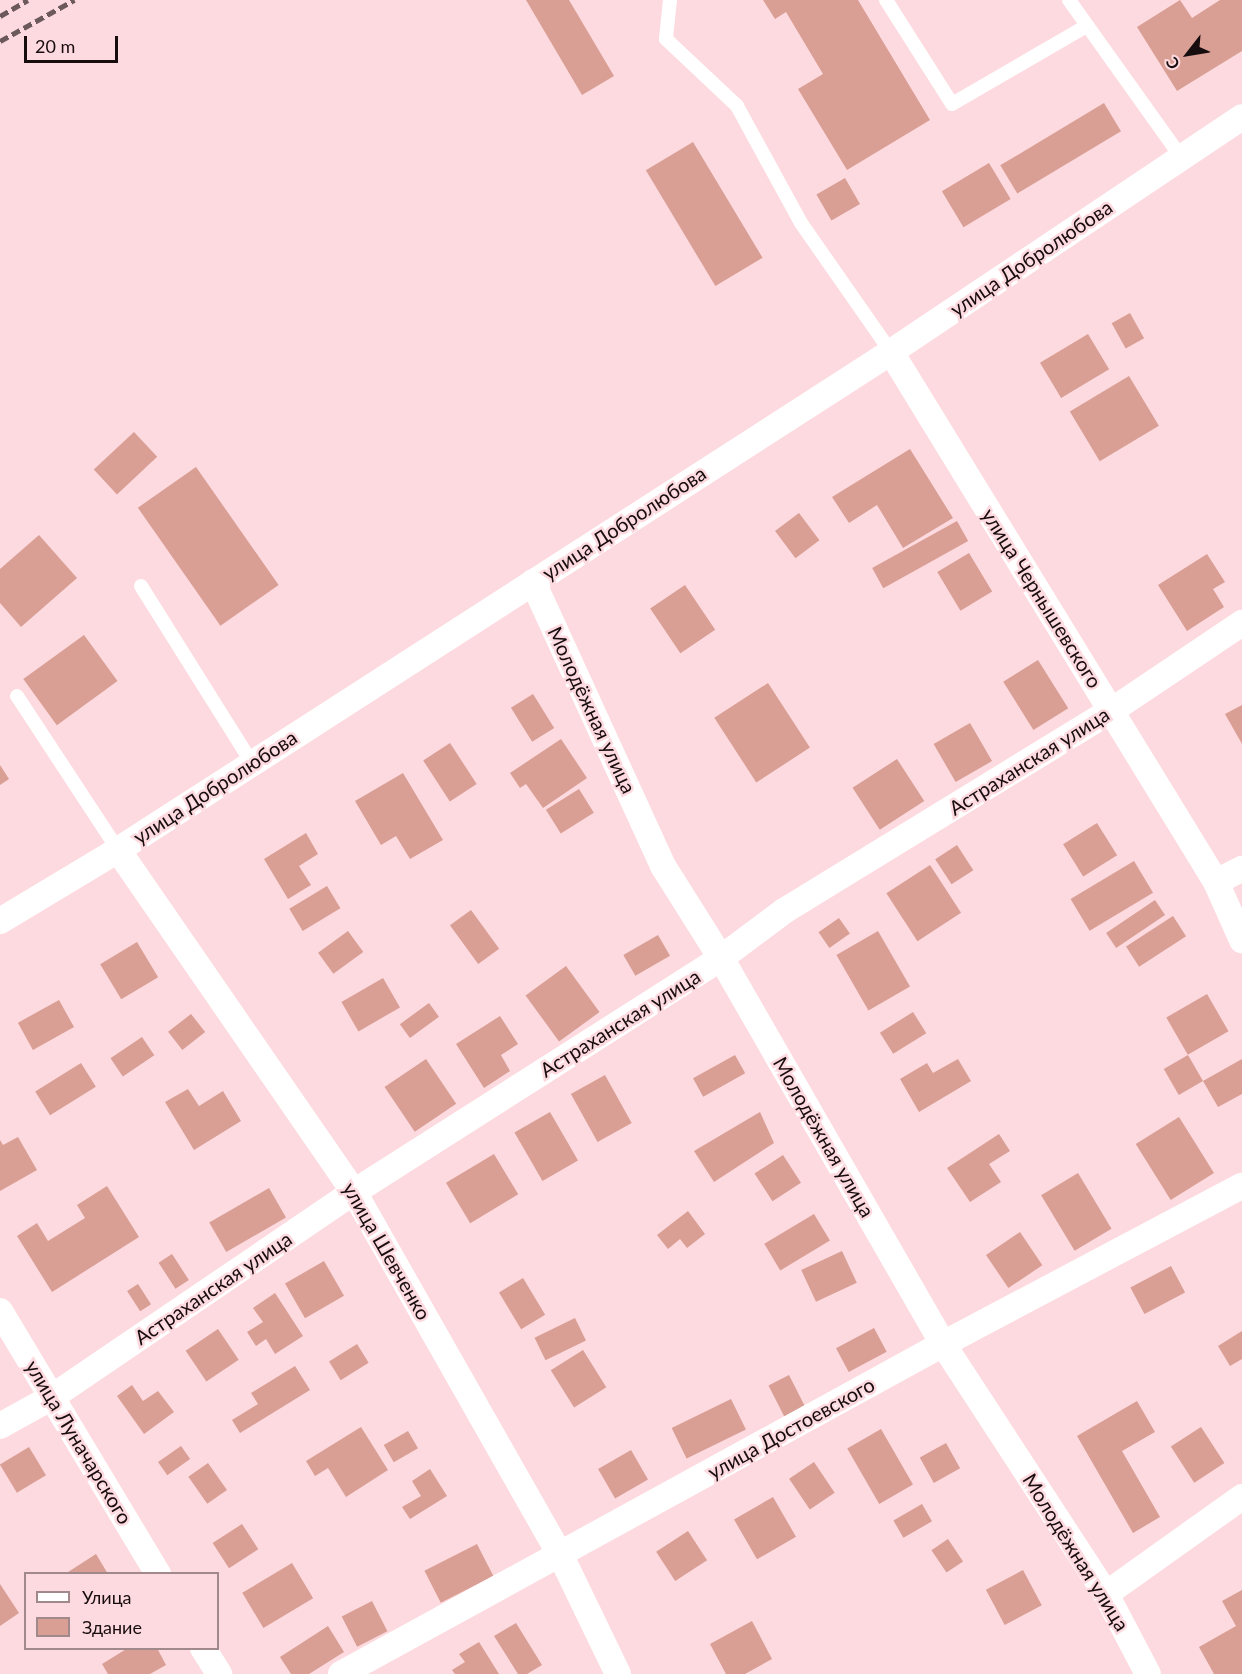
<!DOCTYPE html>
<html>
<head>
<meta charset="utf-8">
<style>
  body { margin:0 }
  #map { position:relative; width:1242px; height:1674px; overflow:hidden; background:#fddadf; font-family:Lato,sans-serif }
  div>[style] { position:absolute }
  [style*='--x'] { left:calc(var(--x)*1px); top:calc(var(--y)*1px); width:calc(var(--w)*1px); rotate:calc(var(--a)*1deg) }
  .building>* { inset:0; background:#d99e94; transform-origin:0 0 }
  .lane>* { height:14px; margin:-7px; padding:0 7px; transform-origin:7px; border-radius:7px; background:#fff }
  .street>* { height:26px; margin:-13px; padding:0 13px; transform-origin:13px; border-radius:13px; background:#fff }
  .rail>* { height:4.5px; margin-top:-2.25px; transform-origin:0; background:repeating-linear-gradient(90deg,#6c595c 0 9px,transparent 0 13.5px) }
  span { translate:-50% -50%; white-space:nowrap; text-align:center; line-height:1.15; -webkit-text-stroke:5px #fddadf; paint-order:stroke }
  .street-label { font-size:20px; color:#170c0e }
  .legend { position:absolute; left:24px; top:1572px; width:195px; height:78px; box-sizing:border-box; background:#fddadf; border:2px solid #a1888b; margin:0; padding:8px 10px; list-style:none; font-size:18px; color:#170c0e }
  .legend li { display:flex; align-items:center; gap:12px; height:30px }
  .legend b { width:30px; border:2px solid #a1888b }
  .north { position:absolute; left:1158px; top:24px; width:60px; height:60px; -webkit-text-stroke:4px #fddadf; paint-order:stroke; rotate:239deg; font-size:16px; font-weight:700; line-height:24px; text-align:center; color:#170c0e }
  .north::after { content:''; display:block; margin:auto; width:21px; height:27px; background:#170c0e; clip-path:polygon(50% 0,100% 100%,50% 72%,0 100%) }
  .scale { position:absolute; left:24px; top:36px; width:94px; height:27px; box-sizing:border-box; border:3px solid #170c0e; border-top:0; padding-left:8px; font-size:18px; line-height:21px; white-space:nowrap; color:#170c0e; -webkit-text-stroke:4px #fddadf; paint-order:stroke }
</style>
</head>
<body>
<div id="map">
  <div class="building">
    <i style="clip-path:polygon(526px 0,569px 0,614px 76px,582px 95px)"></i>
    <i style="clip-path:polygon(763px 0,858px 0,930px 120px,847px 170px,798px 89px,823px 74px,786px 12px,775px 19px)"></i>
    <i style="clip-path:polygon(1180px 0,1192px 18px,1220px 0,1242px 0,1242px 51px,1177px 91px,1137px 27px)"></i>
    <i style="left:1104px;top:103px;width:33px;height:121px;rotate:59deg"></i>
    <i style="left:693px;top:142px;width:135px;height:55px;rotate:59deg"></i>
    <i style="left:989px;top:163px;width:42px;height:55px;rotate:59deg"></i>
    <i style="left:845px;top:178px;width:30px;height:33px;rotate:60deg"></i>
    <i style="left:1130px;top:313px;width:29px;height:21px;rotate:61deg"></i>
    <i style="left:1088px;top:334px;width:41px;height:56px;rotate:59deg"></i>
    <i style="left:1129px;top:376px;width:58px;height:69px;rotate:59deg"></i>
    <i style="left:134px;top:432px;width:34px;height:55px;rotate:47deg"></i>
    <i style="clip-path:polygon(910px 449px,953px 518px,903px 548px,877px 505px,849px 523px,832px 497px)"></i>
    <i style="left:196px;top:467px;width:144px;height:71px;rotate:55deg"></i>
    <i style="left:799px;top:513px;width:34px;height:30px;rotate:53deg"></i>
    <i style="left:957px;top:521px;width:23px;height:97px;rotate:61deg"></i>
    <i style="clip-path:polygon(39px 535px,77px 578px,21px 627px,0 603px,0 569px)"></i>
    <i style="left:969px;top:553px;width:45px;height:37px;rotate:59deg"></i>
    <i style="clip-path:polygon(1207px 554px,1225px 582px,1213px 589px,1224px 607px,1187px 631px,1158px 585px)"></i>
    <i style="left:685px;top:585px;width:54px;height:42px;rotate:56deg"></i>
    <i style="left:84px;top:635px;width:57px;height:75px;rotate:54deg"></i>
    <i style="left:1038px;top:660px;width:57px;height:41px;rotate:58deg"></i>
    <i style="left:768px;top:683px;width:77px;height:64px;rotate:57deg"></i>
    <i style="left:533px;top:694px;width:40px;height:26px;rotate:58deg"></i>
    <i style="clip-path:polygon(1242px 705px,1242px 744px,1225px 714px)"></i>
    <i style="left:970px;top:723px;width:44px;height:42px;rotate:60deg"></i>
    <i style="clip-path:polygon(561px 739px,587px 778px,543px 808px,526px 784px,520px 788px,510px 773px)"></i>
    <i style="left:450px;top:743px;width:49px;height:32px;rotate:57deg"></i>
    <i style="left:897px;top:759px;width:50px;height:53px;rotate:57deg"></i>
    <i style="clip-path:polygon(0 765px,9px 779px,0 785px)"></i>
    <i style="clip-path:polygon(403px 773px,443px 840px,410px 859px,396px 836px,381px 845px,355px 801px)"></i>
    <i style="left:579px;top:789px;width:28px;height:39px;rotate:58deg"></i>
    <i style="left:1097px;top:823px;width:38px;height:40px;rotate:58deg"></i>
    <i style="clip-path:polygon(306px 833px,318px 854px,299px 866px,311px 885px,288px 899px,264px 859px)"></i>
    <i style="left:957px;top:845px;width:30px;height:26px;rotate:57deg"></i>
    <i style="left:1134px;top:861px;width:37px;height:74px;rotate:59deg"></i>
    <i style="left:930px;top:865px;width:57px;height:52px;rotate:57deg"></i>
    <i style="left:327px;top:886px;width:26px;height:44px;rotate:59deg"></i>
    <i style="left:1155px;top:900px;width:18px;height:59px;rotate:56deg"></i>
    <i style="left:471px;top:910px;width:48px;height:26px;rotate:54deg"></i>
    <i style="left:1173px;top:916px;width:24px;height:56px;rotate:57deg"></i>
    <i style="left:839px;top:918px;width:19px;height:25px;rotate:55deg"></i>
    <i style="left:348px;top:931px;width:26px;height:37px;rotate:54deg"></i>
    <i style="left:878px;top:931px;width:64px;height:48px;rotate:60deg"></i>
    <i style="left:658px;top:935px;width:24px;height:40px;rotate:60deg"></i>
    <i style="left:137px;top:942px;width:41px;height:43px;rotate:59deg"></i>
    <i style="left:566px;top:966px;width:57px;height:50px;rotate:54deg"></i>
    <i style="left:383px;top:978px;width:34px;height:48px;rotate:60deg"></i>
    <i style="left:1207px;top:994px;width:43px;height:47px;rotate:60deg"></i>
    <i style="left:59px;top:1000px;width:31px;height:47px;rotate:61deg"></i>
    <i style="left:429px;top:1003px;width:17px;height:36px;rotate:54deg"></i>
    <i style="left:913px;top:1012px;width:25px;height:39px;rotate:58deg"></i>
    <i style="left:191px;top:1014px;width:23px;height:29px;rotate:52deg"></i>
    <i style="clip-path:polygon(500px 1016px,518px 1044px,501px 1055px,510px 1071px,484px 1088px,456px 1044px)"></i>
    <i style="left:142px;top:1037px;width:22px;height:38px;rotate:56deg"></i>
    <i style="left:735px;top:1055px;width:21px;height:48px;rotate:61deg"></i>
    <i style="left:1188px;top:1055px;width:30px;height:28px;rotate:60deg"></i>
    <i style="left:426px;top:1059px;width:54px;height:50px;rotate:56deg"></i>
    <i style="clip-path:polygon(958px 1059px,971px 1081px,919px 1112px,900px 1079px,927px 1063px,933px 1073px)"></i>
    <i style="clip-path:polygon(1242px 1059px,1242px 1094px,1218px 1107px,1203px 1081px)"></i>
    <i style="left:81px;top:1063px;width:28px;height:54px;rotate:58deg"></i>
    <i style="left:605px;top:1075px;width:55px;height:39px;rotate:61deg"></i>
    <i style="clip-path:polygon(188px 1089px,199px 1106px,223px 1091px,241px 1121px,194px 1150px,165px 1102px)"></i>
    <i style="left:550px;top:1112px;width:56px;height:41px;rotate:60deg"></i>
    <i style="clip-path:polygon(760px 1112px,774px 1143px,714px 1182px,694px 1151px)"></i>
    <i style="left:1179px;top:1117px;width:66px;height:51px;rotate:58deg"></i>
    <i style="clip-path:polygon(999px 1134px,1010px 1151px,989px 1164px,1001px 1182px,970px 1202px,947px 1168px)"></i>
    <i style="clip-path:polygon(18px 1137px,37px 1170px,0 1191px,0 1140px,3px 1145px)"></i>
    <i style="left:494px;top:1154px;width:47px;height:56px;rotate:59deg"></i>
    <i style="left:783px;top:1155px;width:33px;height:34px;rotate:57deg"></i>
    <i style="left:1078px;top:1173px;width:65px;height:43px;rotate:59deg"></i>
    <i style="clip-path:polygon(107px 1186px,139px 1237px,52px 1292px,17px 1236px,37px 1223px,48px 1241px,85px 1218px,77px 1205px)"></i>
    <i style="left:269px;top:1188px;width:34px;height:69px;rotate:60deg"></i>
    <i style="clip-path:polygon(688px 1211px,705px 1234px,687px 1248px,680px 1239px,668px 1249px,657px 1235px)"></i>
    <i style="left:814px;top:1214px;width:31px;height:58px;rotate:59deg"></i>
    <i style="left:1020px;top:1232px;width:40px;height:41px;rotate:56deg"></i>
    <i style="left:842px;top:1251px;width:35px;height:45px;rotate:65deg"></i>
    <i style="left:172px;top:1254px;width:31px;height:16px;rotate:57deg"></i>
    <i style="left:324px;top:1261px;width:40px;height:45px;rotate:60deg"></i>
    <i style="left:1171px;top:1266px;width:30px;height:46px;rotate:62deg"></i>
    <i style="left:523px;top:1278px;width:43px;height:28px;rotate:59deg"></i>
    <i style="left:138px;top:1284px;width:24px;height:13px;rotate:57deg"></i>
    <i style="clip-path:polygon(275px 1293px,303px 1336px,275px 1354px,266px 1339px,256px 1346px,247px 1332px,263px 1322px,253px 1308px)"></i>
    <i style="left:575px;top:1318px;width:25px;height:45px;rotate:64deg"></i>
    <i style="left:874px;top:1328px;width:27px;height:43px;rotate:62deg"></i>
    <i style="left:218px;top:1329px;width:37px;height:39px;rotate:56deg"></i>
    <i style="clip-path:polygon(1242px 1331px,1242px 1359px,1230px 1366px,1218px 1346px)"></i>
    <i style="left:357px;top:1344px;width:22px;height:33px;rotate:58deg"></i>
    <i style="left:583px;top:1350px;width:44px;height:38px;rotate:58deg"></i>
    <i style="clip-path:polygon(295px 1366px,310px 1390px,240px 1433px,232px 1420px,258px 1404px,251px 1393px)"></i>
    <i style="left:789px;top:1375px;width:35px;height:23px;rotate:63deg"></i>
    <i style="clip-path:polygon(132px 1385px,143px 1401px,158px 1391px,174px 1412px,144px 1434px,117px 1396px)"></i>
    <i style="left:731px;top:1399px;width:34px;height:66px;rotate:64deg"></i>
    <i style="clip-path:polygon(1137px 1401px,1155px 1432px,1122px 1451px,1160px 1517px,1133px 1533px,1077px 1436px)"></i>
    <i style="clip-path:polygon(361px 1427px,388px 1470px,346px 1497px,328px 1468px,315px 1476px,306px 1461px)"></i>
    <i style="left:1201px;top:1427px;width:43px;height:36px;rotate:57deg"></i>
    <i style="left:881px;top:1429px;width:64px;height:39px;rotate:60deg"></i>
    <i style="left:408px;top:1431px;width:20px;height:28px;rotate:60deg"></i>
    <i style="left:946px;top:1443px;width:29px;height:30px;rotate:61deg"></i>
    <i style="left:181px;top:1446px;width:16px;height:28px;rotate:55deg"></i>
    <i style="left:29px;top:1447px;width:33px;height:34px;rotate:59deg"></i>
    <i style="left:631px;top:1450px;width:34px;height:38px;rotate:60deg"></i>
    <i style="left:814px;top:1462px;width:37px;height:30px;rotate:56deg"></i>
    <i style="left:208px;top:1463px;width:33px;height:24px;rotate:55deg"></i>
    <i style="clip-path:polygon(430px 1469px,447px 1496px,410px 1519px,402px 1507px,421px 1496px,412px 1481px)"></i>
    <i style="left:773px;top:1497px;width:46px;height:45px;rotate:60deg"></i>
    <i style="left:922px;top:1504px;width:20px;height:33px;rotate:60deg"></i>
    <i style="left:242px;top:1524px;width:30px;height:35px;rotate:57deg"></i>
    <i style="left:688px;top:1531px;width:35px;height:38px;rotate:57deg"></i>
    <i style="left:948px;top:1539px;width:27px;height:20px;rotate:56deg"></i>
    <i style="left:477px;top:1544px;width:36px;height:59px;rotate:63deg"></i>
    <i style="clip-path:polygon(96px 1554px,108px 1574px,65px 1574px)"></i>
    <i style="left:292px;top:1563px;width:41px;height:58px;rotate:59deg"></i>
    <i style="left:1023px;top:1570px;width:40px;height:42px;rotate:62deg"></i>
    <i style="clip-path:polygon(0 1584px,19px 1613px,0 1626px)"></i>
    <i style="clip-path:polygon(1242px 1590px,1242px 1674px,1214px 1674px,1199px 1647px,1236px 1626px,1222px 1601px)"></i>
    <i style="left:372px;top:1601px;width:34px;height:34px;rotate:63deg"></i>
    <i style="clip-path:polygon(752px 1621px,772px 1659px,745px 1674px,726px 1674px,710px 1644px)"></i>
    <i style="clip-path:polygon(516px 1623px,542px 1665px,527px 1674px,518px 1674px,494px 1636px)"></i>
    <i style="clip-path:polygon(328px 1626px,344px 1652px,309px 1674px,291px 1674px,280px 1657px)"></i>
    <i style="clip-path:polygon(479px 1642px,499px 1674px,455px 1674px,452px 1670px,465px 1662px,459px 1654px)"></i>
    <i style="clip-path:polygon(128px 1648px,157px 1648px,166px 1665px,150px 1674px,108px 1674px,102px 1664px)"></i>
  </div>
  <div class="lane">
    <i style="--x:670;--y:0;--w:39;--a:96"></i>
    <i style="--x:666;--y:39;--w:98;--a:43.3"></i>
    <i style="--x:737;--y:106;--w:133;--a:61.3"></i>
    <i style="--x:801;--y:223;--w:157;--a:55.1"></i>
    <i style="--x:886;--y:0;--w:123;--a:57.6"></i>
    <i style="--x:952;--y:104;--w:154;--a:-30.1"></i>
    <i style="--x:1069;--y:0;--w:193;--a:54.5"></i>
    <i style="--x:141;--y:586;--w:209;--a:57.9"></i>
    <i style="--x:17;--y:696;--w:184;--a:56.7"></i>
  </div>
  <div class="street">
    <i style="--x:891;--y:352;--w:622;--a:58.48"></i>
    <i style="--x:1216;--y:882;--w:64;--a:65.9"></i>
    <i style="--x:533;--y:582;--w:312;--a:65.4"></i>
    <i style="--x:663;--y:866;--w:109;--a:57.8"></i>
    <i style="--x:721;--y:958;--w:445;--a:60.1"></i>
    <i style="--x:943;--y:1344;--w:298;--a:56.9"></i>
    <i style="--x:1106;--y:1594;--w:90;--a:62.3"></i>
    <i style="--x:118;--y:850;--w:416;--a:55.4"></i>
    <i style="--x:354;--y:1192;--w:417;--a:60.4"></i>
    <i style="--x:560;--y:1554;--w:133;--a:64.2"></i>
    <i style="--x:1216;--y:882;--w:29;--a:-27"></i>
    <i style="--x:0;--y:921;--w:138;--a:-31"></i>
    <i style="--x:118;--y:850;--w:920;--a:-32.79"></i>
    <i style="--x:891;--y:352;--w:422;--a:-33.8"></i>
    <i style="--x:0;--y:1311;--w:307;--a:59"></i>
    <i style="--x:0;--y:1426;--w:60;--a:-29.1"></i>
    <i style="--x:52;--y:1397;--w:365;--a:-34.2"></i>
    <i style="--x:354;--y:1192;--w:435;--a:-32.5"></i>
    <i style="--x:721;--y:958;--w:79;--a:-36.7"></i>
    <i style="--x:784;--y:911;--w:383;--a:-31.5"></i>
    <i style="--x:1111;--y:711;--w:158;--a:-33.9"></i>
    <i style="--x:1106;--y:1594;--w:167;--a:-35.5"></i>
    <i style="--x:203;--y:1648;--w:31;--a:58"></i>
    <i style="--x:341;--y:1674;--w:687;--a:-28.73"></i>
    <i style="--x:943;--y:1344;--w:338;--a:-27.9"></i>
  </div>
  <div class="rail">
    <i style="--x:0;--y:16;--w:32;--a:-30"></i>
    <i style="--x:0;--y:41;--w:85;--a:-29"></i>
  </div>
  <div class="street-label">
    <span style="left:1031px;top:258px;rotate:-34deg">улица Добролюбова</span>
    <span style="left:624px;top:523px;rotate:-33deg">улица Добролюбова</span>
    <span style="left:1042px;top:598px;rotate:58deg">улица Чернышевского</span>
    <span style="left:592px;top:710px;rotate:65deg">Молодёжная улица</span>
    <span style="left:1029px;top:761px;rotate:-32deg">Астраханская улица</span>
    <span style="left:215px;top:787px;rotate:-33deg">улица Добролюбова</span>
    <span style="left:620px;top:1023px;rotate:-32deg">Астраханская улица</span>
    <span style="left:824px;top:1137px;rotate:60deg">Молодёжная улица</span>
    <span style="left:387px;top:1251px;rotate:60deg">улица Шевченко</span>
    <span style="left:213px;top:1288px;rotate:-34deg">Астраханская улица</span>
    <span style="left:791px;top:1428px;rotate:-29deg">улица Достоевского</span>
    <span style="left:79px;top:1442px;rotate:59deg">улица Луначарского</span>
    <span style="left:1076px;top:1552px;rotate:58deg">Молодёжная улица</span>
  </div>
  <ul class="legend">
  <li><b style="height:8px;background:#fff"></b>Улица</li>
  <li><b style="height:16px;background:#d99e94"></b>Здание</li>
  </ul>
  <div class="north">С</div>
  <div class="scale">20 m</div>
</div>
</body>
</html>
